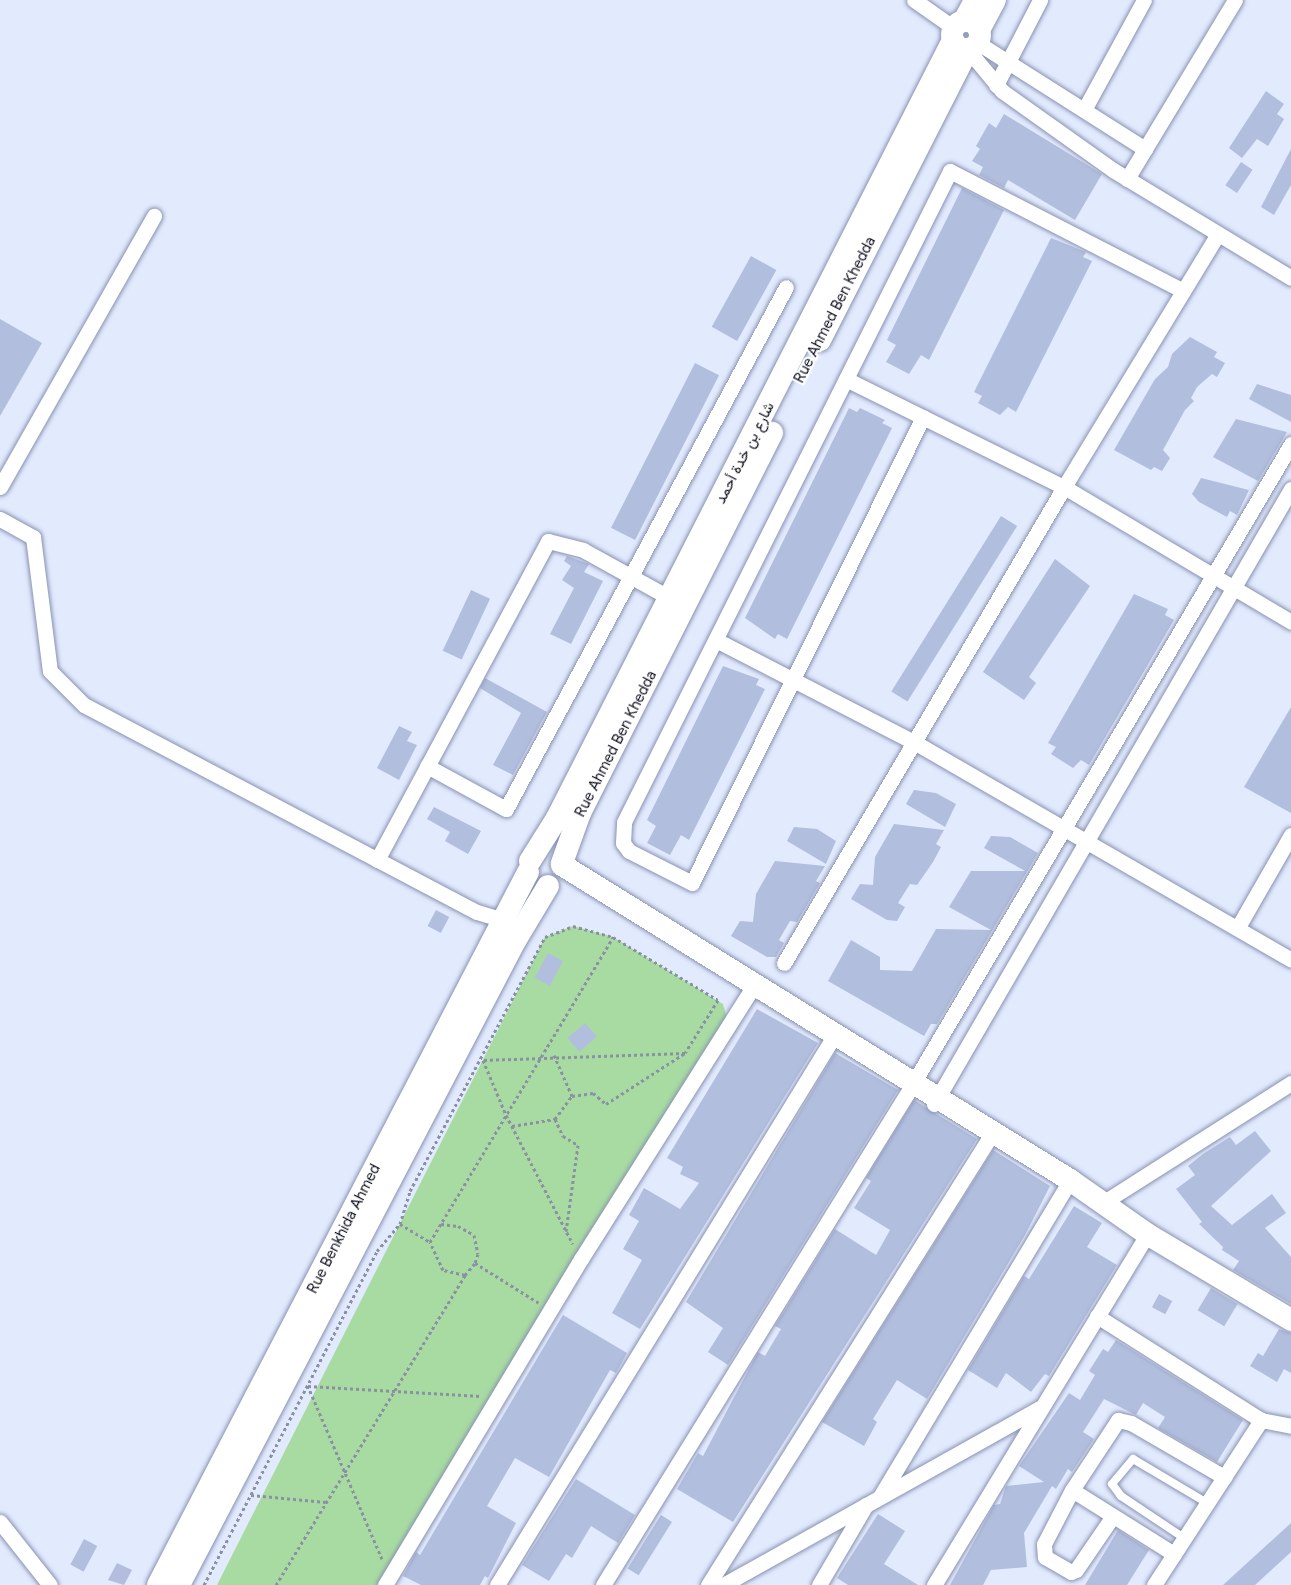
<!DOCTYPE html>
<html>
<head>
<meta charset="utf-8">
<style>
  body { margin:0 }
  #map { position:relative; width:1291px; height:1585px; overflow:hidden; background:#e2eafe; font-family:Figtree,Vazirmatn,sans-serif }
  div>[style] { position:absolute }
  [style*='--x'] { left:calc(var(--x)*1px); top:calc(var(--y)*1px); width:calc(var(--w)*1px); rotate:calc(var(--a)*1deg) }
  .green>* { inset:0; background:#a8dba2 }
  .building>* { inset:0; background:#b2bede; transform-origin:0 0 }
  .path>* { height:3px; margin-top:-1.5px; transform-origin:0; background:repeating-linear-gradient(90deg,#8b91a2 0 3px,transparent 0 6px) }
  .roads { filter:drop-shadow(0 0 2px #8792b1) drop-shadow(0 0 2px #8792b1) }
  .lane>* { height:8px; margin:-4px; padding:0 4px; transform-origin:4px; border-radius:4px; background:#fff }
  .street>* { height:15px; margin:-7.5px; padding:0 7.5px; transform-origin:7.5px; border-radius:7.5px; background:#fff }
  .secondary>* { height:22px; margin:-11px; padding:0 11px; transform-origin:11px; border-radius:11px; background:#fff }
  .secondary>.ring { margin:-11px; padding:0; box-sizing:content-box; background:none; border:22px solid #fff; border-radius:50% }
  span { translate:-50% -50%; white-space:nowrap; text-align:center; line-height:1.15; -webkit-text-stroke:4.5px #fff; paint-order:stroke }
  .street-label { font-size:15px; color:#0f121e }
</style>
</head>
<body>
<div id="map">
  <div class="green">
    <i style="clip-path:polygon(573px 926px,613px 937px,723px 1004px,727px 1018px,381px 1585px,217px 1585px,545px 937px)"></i>
  </div>
  <div class="building">
    <i style="clip-path:polygon(1266px 91px,1284px 104px,1277px 114px,1284px 119px,1268px 146px,1257px 139px,1242px 158px,1229px 148px)"></i>
    <i style="clip-path:polygon(1004px 114px,1102px 174px,1075px 220px,1008px 180px,1004px 188px,979px 175px,983px 167px,972px 161px,980px 149px,976px 146px,989px 123px,996px 128px)"></i>
    <i style="clip-path:polygon(1291px 149px,1291px 185px,1274px 215px,1261px 207px)"></i>
    <i style="left:1241px;top:162px;width:14px;height:28px;rotate:34deg"></i>
    <i style="clip-path:polygon(962px 188px,1004px 210px,929px 360px,921px 355px,909px 374px,886px 362px,896px 345px,887px 340px)"></i>
    <i style="clip-path:polygon(1051px 238px,1086px 252px,1083px 257px,1092px 261px,1016px 412px,1008px 407px,1000px 415px,978px 403px,982px 396px,974px 392px)"></i>
    <i style="left:751px;top:256px;width:29px;height:81px;rotate:29deg"></i>
    <i style="clip-path:polygon(0 319px,42px 343px,0 416px)"></i>
    <i style="clip-path:polygon(1190px 337px,1217px 352px,1214px 357px,1225px 363px,1217px 377px,1212px 374px,1197px 387px,1191px 398px,1194px 401px,1185px 410px,1163px 450px,1170px 458px,1162px 471px,1154px 467px,1151px 470px,1114px 450px,1155px 379px,1168px 367px,1172px 354px)"></i>
    <i style="left:695px;top:363px;width:27px;height:185px;rotate:27deg"></i>
    <i style="clip-path:polygon(1257px 384px,1291px 395px,1291px 422px,1249px 399px)"></i>
    <i style="clip-path:polygon(849px 408px,857px 412px,860px 408px,885px 420px,882px 423px,892px 428px,787px 639px,778px 634px,775px 639px,745px 618px)"></i>
    <i style="clip-path:polygon(1236px 419px,1287px 432px,1258px 481px,1213px 457px)"></i>
    <i style="clip-path:polygon(1201px 478px,1249px 490px,1237px 515px,1230px 511px,1227px 517px,1199px 502px,1192px 494px)"></i>
    <i style="left:1001px;top:516px;width:19px;height:207px;rotate:32deg"></i>
    <i style="clip-path:polygon(567px 556px,589px 564px,584px 572px,603px 581px,571px 644px,550px 634px,574px 588px,562px 580px,571px 566px,564px 561px)"></i>
    <i style="clip-path:polygon(1055px 559px,1090px 586px,1029px 677px,1036px 683px,1024px 700px,983px 672px)"></i>
    <i style="left:471px;top:590px;width:21px;height:67px;rotate:25deg"></i>
    <i style="clip-path:polygon(1134px 594px,1168px 609px,1165px 615px,1174px 620px,1089px 765px,1081px 760px,1073px 768px,1051px 754px,1056px 747px,1048px 743px)"></i>
    <i style="clip-path:polygon(723px 666px,759px 679px,756px 685px,765px 689px,689px 840px,681px 835px,670px 855px,647px 843px,656px 826px,647px 820px)"></i>
    <i style="clip-path:polygon(485px 678px,547px 712px,513px 775px,493px 765px,521px 713px,480px 688px)"></i>
    <i style="clip-path:polygon(1291px 707px,1291px 813px,1244px 787px)"></i>
    <i style="clip-path:polygon(399px 726px,412px 732px,407px 741px,417px 745px,399px 780px,377px 768px)"></i>
    <i style="clip-path:polygon(914px 790px,936px 793px,956px 804px,945px 827px,906px 804px)"></i>
    <i style="clip-path:polygon(434px 807px,481px 831px,468px 854px,445px 841px,450px 832px,427px 819px)"></i>
    <i style="clip-path:polygon(894px 824px,944px 830px,936px 844px,941px 847px,933px 862px,917px 885px,910px 884px,898px 903px,905px 907px,897px 921px,887px 920px,851px 899px,860px 884px,873px 885px,875px 857px)"></i>
    <i style="clip-path:polygon(794px 827px,817px 829px,836px 841px,826px 864px,787px 841px)"></i>
    <i style="clip-path:polygon(991px 836px,1010px 837px,1038px 853px,937px 1024px,931px 1024px,924px 1036px,828px 981px,851px 940px,880px 957px,880px 970px,912px 971px,936px 929px,991px 930px,949px 907px,971px 871px,1025px 871px,984px 848px)"></i>
    <i style="clip-path:polygon(775px 861px,825px 866px,816px 881px,820px 883px,797px 922px,790px 921px,779px 940px,784px 943px,776px 957px,767px 957px,731px 936px,740px 921px,753px 922px,756px 894px)"></i>
    <i style="left:436px;top:910px;width:15px;height:18px;rotate:28deg"></i>
    <i style="left:548px;top:953px;width:17px;height:28px;rotate:28deg"></i>
    <i style="clip-path:polygon(757px 1009px,818px 1043px,640px 1329px,612px 1313px,642px 1260px,623px 1249px,639px 1221px,629px 1215px,644px 1188px,680px 1209px,699px 1183px,680px 1174px,683px 1167px,667px 1158px)"></i>
    <i style="left:585px;top:1023px;width:18px;height:23px;rotate:49deg"></i>
    <i style="clip-path:polygon(835px 1053px,898px 1090px,728px 1365px,708px 1352px,723px 1328px,686px 1302px)"></i>
    <i style="clip-path:polygon(914px 1100px,977px 1139px,733px 1522px,677px 1489px,698px 1453px,703px 1456px,758px 1352px,765px 1356px,781px 1329px,775px 1326px,835px 1229px,876px 1255px,890px 1230px,854px 1208px,871px 1181px,866px 1178px)"></i>
    <i style="clip-path:polygon(1255px 1131px,1271px 1151px,1211px 1206px,1232px 1225px,1272px 1194px,1286px 1213px,1265px 1228px,1291px 1257px,1291px 1304px,1233px 1270px,1239px 1261px,1222px 1250px,1223px 1247px,1199px 1224px,1202px 1222px,1176px 1189px,1195px 1175px,1188px 1166px,1203px 1154px,1230px 1137px,1236px 1145px)"></i>
    <i style="clip-path:polygon(993px 1150px,1050px 1186px,1025px 1235px,927px 1399px,897px 1380px,873px 1419px,877px 1422px,864px 1446px,822px 1422px)"></i>
    <i style="clip-path:polygon(1074px 1206px,1102px 1223px,1087px 1247px,1117px 1265px,1049px 1376px,1045px 1374px,1031px 1392px,1006px 1373px,997px 1388px,968px 1370px,1024px 1276px,1029px 1279px)"></i>
    <i style="left:1211px;top:1288px;width:31px;height:26px;rotate:31deg"></i>
    <i style="left:1159px;top:1294px;width:15px;height:15px;rotate:28deg"></i>
    <i style="clip-path:polygon(563px 1315px,627px 1353px,616px 1373px,610px 1370px,549px 1477px,515px 1458px,487px 1506px,516px 1523px,488px 1578px,485px 1576px,480px 1585px,421px 1585px,403px 1576px,416px 1552px,420px 1555px)"></i>
    <i style="clip-path:polygon(1279px 1329px,1291px 1333px,1291px 1373px,1284px 1369px,1277px 1382px,1250px 1366px,1258px 1353px,1263px 1356px)"></i>
    <i style="clip-path:polygon(1116px 1340px,1243px 1420px,1217px 1462px,1158px 1428px,1165px 1417px,1143px 1403px,1136px 1415px,1104px 1399px,1083px 1432px,1094px 1439px,1072px 1472px,1068px 1469px,1056px 1489px,1052px 1486px,1024px 1533px,1027px 1567px,991px 1570px,983px 1585px,950px 1585px,994px 1505px,1000px 1504px,1006px 1486px,1044px 1482px,1019px 1466px,1069px 1393px,1080px 1400px,1095px 1375px,1089px 1371px,1103px 1349px,1108px 1352px)"></i>
    <i style="clip-path:polygon(576px 1479px,635px 1515px,618px 1543px,591px 1526px,572px 1558px,566px 1554px,549px 1581px,522px 1565px)"></i>
    <i style="clip-path:polygon(878px 1514px,905px 1531px,884px 1564px,918px 1585px,848px 1585px,837px 1578px)"></i>
    <i style="left:661px;top:1515px;width:13px;height:63px;rotate:32deg"></i>
    <i style="clip-path:polygon(1291px 1523px,1291px 1552px,1255px 1585px,1223px 1585px)"></i>
    <i style="clip-path:polygon(1118px 1530px,1149px 1550px,1127px 1585px,1085px 1585px)"></i>
    <i style="left:84px;top:1539px;width:15px;height:29px;rotate:28deg"></i>
    <i style="clip-path:polygon(117px 1563px,132px 1570px,124px 1585px,108px 1580px)"></i>
  </div>
  <div class="path">
    <i style="--x:554;--y:1055;--w:45;--a:66.3"></i>
    <i style="--x:572;--y:1096;--w:21;--a:-8"></i>
    <i style="--x:593;--y:1093;--w:17;--a:40"></i>
    <i style="--x:606;--y:1104;--w:94;--a:-32.8"></i>
    <i style="--x:555;--y:1119;--w:19;--a:65"></i>
    <i style="--x:563;--y:1136;--w:17;--a:31"></i>
    <i style="--x:578;--y:1145;--w:87;--a:97.9"></i>
    <i style="--x:512;--y:1126;--w:44;--a:-9.2"></i>
    <i style="--x:555;--y:1119;--w:29;--a:-54"></i>
    <i style="--x:400;--y:1224;--w:34;--a:-73"></i>
    <i style="--x:410;--y:1191;--w:288;--a:-62"></i>
    <i style="--x:545;--y:937;--w:30;--a:-21"></i>
    <i style="--x:573;--y:926;--w:41;--a:15.4"></i>
    <i style="--x:613;--y:937;--w:122;--a:31"></i>
    <i style="--x:718;--y:1000;--w:62;--a:121.9"></i>
    <i style="--x:685;--y:1053;--w:202;--a:178"></i>
    <i style="--x:483;--y:1060;--w:60;--a:67.3"></i>
    <i style="--x:506;--y:1115;--w:145;--a:62.6"></i>
    <i style="--x:441;--y:1224;--w:17;--a:7"></i>
    <i style="--x:458;--y:1226;--w:18;--a:29"></i>
    <i style="--x:474;--y:1235;--w:19;--a:78"></i>
    <i style="--x:478;--y:1254;--w:9;--a:108"></i>
    <i style="--x:475;--y:1263;--w:75;--a:32"></i>
    <i style="--x:465;--y:1275;--w:16;--a:-50"></i>
    <i style="--x:251;--y:1495;--w:75;--a:5.3"></i>
    <i style="--x:382;--y:1559;--w:188;--a:-113.2"></i>
    <i style="--x:308;--y:1386;--w:173;--a:3.3"></i>
    <i style="--x:204;--y:1585;--w:376;--a:-62.6"></i>
    <i style="--x:377;--y:1251;--w:35;--a:-50"></i>
    <i style="--x:400;--y:1224;--w:35;--a:31"></i>
    <i style="--x:276;--y:1585;--w:363;--a:-58.6"></i>
    <i style="--x:465;--y:1275;--w:23;--a:-167"></i>
    <i style="--x:443;--y:1270;--w:31;--a:-115"></i>
    <i style="--x:430;--y:1242;--w:356;--a:-59"></i>
  </div>
  <div class="roads">
    <div class="lane">
      <i style="--x:1184;--y:1538;--w:76;--a:-146.3"></i>
      <i style="--x:1121;--y:1496;--w:15;--a:-127"></i>
      <i style="--x:1112;--y:1484;--w:33;--a:-50"></i>
      <i style="--x:1133;--y:1459;--w:86;--a:30.7"></i>
    </div>
    <div class="street">
      <i style="--x:914;--y:0;--w:49;--a:35"></i>
      <i style="--x:978;--y:43;--w:198;--a:32.4"></i>
      <i style="--x:1145;--y:149;--w:174;--a:-58.9"></i>
      <i style="--x:968;--y:50;--w:53;--a:50.3"></i>
      <i style="--x:1002;--y:91;--w:136;--a:35.4"></i>
      <i style="--x:1113;--y:170;--w:208;--a:31.2"></i>
      <i style="--x:996;--y:85;--w:96;--a:-62.6"></i>
      <i style="--x:1084;--y:110;--w:125;--a:-61.4"></i>
      <i style="--x:1127;--y:179;--w:35;--a:-59"></i>
      <i style="--x:846;--y:379;--w:243;--a:26.4"></i>
      <i style="--x:1064;--y:487;--w:264;--a:30.7"></i>
      <i style="--x:923;--y:417;--w:520;--a:116.37"></i>
      <i style="--x:692;--y:883;--w:71;--a:-153.1"></i>
      <i style="--x:629;--y:851;--w:10;--a:-127"></i>
      <i style="--x:623;--y:843;--w:21;--a:-87"></i>
      <i style="--x:624;--y:822;--w:728;--a:-63.4"></i>
      <i style="--x:950;--y:171;--w:262;--a:27.2"></i>
      <i style="--x:0;--y:487;--w:312;--a:-60.4"></i>
      <i style="--x:0;--y:519;--w:38;--a:29"></i>
      <i style="--x:33;--y:537;--w:135;--a:82.8"></i>
      <i style="--x:50;--y:671;--w:48;--a:45"></i>
      <i style="--x:84;--y:705;--w:444;--a:27.8"></i>
      <i style="--x:477;--y:912;--w:28;--a:17"></i>
      <i style="--x:716;--y:640;--w:223;--a:27.3"></i>
      <i style="--x:914;--y:742;--w:435;--a:30"></i>
      <i style="--x:427;--y:766;--w:90;--a:28.6"></i>
      <i style="--x:506;--y:809;--w:592;--a:-61.79"></i>
      <i style="--x:377;--y:860;--w:362;--a:-61.8"></i>
      <i style="--x:548;--y:541;--w:36;--a:14"></i>
      <i style="--x:583;--y:550;--w:99;--a:28.9"></i>
      <i style="--x:1238;--y:927;--w:106;--a:-60.1"></i>
      <i style="--x:784;--y:963;--w:552;--a:-59.53"></i>
      <i style="--x:1064;--y:487;--w:295;--a:-58.7"></i>
      <i style="--x:934;--y:1104;--w:711;--a:-59.87"></i>
      <i style="--x:1101;--y:1204;--w:225;--a:-32.5"></i>
      <i style="--x:1097;--y:1316;--w:194;--a:32.4"></i>
      <i style="--x:1261;--y:1420;--w:31;--a:11"></i>
      <i style="--x:1072;--y:1490;--w:61;--a:117.4"></i>
      <i style="--x:1044;--y:1544;--w:13;--a:86"></i>
      <i style="--x:1045;--y:1557;--w:30;--a:30"></i>
      <i style="--x:1071;--y:1572;--w:5;--a:-22"></i>
      <i style="--x:1076;--y:1570;--w:65;--a:-55.6"></i>
      <i style="--x:881;--y:1495;--w:367;--a:-59"></i>
      <i style="--x:0;--y:1522;--w:80;--a:51.6"></i>
      <i style="--x:1174;--y:1554;--w:120;--a:-147.9"></i>
      <i style="--x:1072;--y:1490;--w:84;--a:-56.7"></i>
      <i style="--x:1118;--y:1420;--w:13;--a:13"></i>
      <i style="--x:1131;--y:1423;--w:108;--a:30.1"></i>
      <i style="--x:385;--y:1585;--w:380;--a:-59"></i>
      <i style="--x:581;--y:1259;--w:325;--a:-57.7"></i>
      <i style="--x:497;--y:1585;--w:635;--a:-58.46"></i>
      <i style="--x:603;--y:1585;--w:580;--a:-58.26"></i>
      <i style="--x:908;--y:1092;--w:753;--a:-59.41"></i>
      <i style="--x:708;--y:1585;--w:526;--a:-57.82"></i>
      <i style="--x:723;--y:1585;--w:363;--a:-29.2"></i>
      <i style="--x:819;--y:1585;--w:93;--a:-59.6"></i>
      <i style="--x:934;--y:1585;--w:411;--a:-58.7"></i>
      <i style="--x:1154;--y:1585;--w:197;--a:-57"></i>
    </div>
    <div class="secondary">
      <i style="--x:964;--y:21;--w:24;--a:-62"></i>
      <i class="ring" style="left:952px;top:21px;width:6px;height:6px"></i>
      <i style="--x:979;--y:30;--w:34;--a:-62"></i>
      <i style="--x:820;--y:340;--w:326;--a:-63"></i>
      <i style="--x:530;--y:861;--w:51;--a:-57.9"></i>
      <i style="--x:557;--y:818;--w:873;--a:-63.02"></i>
      <i style="--x:562;--y:863;--w:53;--a:-70.2"></i>
      <i style="--x:580;--y:813;--w:426;--a:-63.2"></i>
      <i style="--x:562;--y:865;--w:598;--a:31.8"></i>
      <i style="--x:1070;--y:1180;--w:94;--a:35"></i>
      <i style="--x:1147;--y:1234;--w:168;--a:30.8"></i>
      <i style="--x:158;--y:1585;--w:803;--a:-62.57"></i>
      <i style="--x:179;--y:1585;--w:726;--a:-62.45"></i>
      <i style="--x:515;--y:941;--w:64;--a:-59"></i>
    </div>
  </div>
  <div class="street-label">
    <span style="left:835px;top:310px;rotate:-63deg">Rue Ahmed Ben Khedda</span>
    <span style="left:745px;top:453px;rotate:-63deg">شارع بن خدة أحمد</span>
    <span style="left:616px;top:744px;rotate:-63deg">Rue Ahmed Ben Khedda</span>
    <span style="left:344px;top:1229px;rotate:-63deg">Rue Benkhida Ahmed</span>
  </div>
</div>
</body>
</html>
